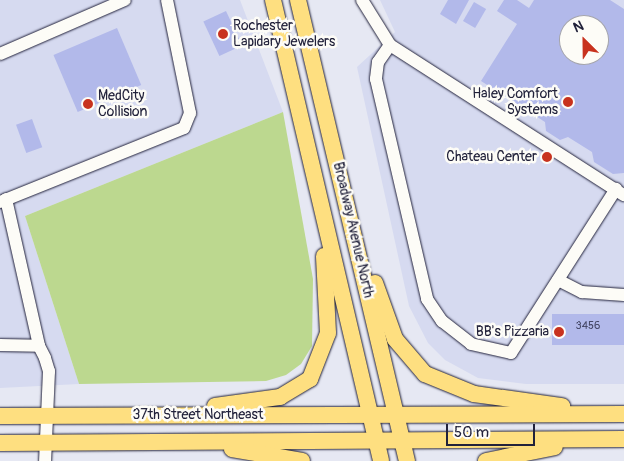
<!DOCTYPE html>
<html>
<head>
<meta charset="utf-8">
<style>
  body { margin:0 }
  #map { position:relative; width:624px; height:461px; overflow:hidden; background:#e6e8f3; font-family:Pangolin,sans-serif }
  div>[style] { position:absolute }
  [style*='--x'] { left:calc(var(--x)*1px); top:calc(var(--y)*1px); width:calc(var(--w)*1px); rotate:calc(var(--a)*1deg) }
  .built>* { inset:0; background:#d6daf0 }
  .green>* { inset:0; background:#bcd88f }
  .building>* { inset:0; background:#b2b9ea; transform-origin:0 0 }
  .roads { filter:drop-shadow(0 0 1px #22223b) drop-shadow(0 0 1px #22223b) }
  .minor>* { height:12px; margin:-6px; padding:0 6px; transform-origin:6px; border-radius:6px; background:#fdfcf7 }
  .major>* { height:16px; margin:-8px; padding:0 8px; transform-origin:8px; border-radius:8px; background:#fedf80 }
  .dots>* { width:14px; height:14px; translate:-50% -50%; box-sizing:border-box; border:2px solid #fdfcf7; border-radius:50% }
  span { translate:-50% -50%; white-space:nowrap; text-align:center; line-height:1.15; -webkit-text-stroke:5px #fdfcf7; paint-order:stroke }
  .number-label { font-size:11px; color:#464867 }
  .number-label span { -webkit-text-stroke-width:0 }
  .poi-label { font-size:14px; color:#22223b }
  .left { translate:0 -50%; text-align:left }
  .right { translate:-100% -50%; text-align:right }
  .street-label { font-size:14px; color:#22223b }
  .north { position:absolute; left:559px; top:15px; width:50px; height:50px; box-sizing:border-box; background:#fdfcf7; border:1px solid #a5a5ac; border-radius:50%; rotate:337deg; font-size:14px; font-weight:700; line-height:20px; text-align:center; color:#22223b }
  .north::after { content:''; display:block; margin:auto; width:18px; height:22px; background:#c8321e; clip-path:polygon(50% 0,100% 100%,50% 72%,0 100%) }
  .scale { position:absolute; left:446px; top:424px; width:89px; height:22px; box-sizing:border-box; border:2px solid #22223b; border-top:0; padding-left:6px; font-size:15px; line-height:18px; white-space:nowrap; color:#22223b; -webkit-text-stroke:4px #fdfcf7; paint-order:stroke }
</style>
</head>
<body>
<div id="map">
  <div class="built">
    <i style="clip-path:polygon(0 0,240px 0,283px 112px,25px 216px,79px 384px,0 388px)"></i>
    <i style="clip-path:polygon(evenodd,380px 0,624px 0,624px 384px,526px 384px,478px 378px,445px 360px,428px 343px,409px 306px,357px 67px,395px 32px,380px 0,569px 25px,599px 25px,599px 55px,569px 55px,569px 25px)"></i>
  </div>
  <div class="green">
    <i style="clip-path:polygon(283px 112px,313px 279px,312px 346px,301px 364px,286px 375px,266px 381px,79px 384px,25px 216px)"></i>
  </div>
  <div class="building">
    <i style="clip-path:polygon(448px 0,469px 0,456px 24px,440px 14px)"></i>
    <i style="clip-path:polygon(evenodd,504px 0,517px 0,529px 8px,534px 0,610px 0,624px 9px,624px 173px,613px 174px,594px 162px,592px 152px,568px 137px,560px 140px,546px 131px,545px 122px,481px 81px,517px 24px,497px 11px,504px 0,569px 25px,599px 25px,599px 55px,569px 55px,569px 25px)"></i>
    <i style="left:474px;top:2px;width:14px;height:22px;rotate:30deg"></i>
    <i style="left:226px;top:11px;width:38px;height:25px;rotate:65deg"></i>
    <i style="left:117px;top:28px;width:62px;height:69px;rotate:67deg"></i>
    <i style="left:32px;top:119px;width:30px;height:17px;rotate:70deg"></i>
    <i style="left:624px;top:314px;width:31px;height:72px;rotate:90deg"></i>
  </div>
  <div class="roads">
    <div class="minor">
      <i style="--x:362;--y:0;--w:53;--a:58.1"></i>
      <i style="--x:390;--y:45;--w:278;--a:32.7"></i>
      <i style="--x:390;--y:45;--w:21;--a:125"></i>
      <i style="--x:378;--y:62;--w:17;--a:97"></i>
      <i style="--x:376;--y:79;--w:226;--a:76.9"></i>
      <i style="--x:427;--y:299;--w:27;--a:56"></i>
      <i style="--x:442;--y:321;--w:37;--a:38"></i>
      <i style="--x:471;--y:344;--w:41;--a:12.7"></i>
      <i style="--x:511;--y:353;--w:195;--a:-57.4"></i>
      <i style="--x:0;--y:54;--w:136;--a:-23.4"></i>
      <i style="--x:6;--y:199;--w:151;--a:77.3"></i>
      <i style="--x:0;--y:202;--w:198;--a:-21.9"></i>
      <i style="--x:184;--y:128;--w:16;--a:-68"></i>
      <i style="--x:190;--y:113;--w:115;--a:-101.5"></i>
      <i style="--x:558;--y:280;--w:27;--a:27"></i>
      <i style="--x:582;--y:292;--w:42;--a:4.1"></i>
      <i style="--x:0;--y:345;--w:39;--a:1"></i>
      <i style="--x:39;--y:346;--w:13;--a:63"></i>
      <i style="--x:45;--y:358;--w:14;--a:73"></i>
      <i style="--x:49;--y:371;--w:90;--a:92.5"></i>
    </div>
    <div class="major">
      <i style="--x:273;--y:0;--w:473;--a:76.8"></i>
      <i style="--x:298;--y:0;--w:474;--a:76.7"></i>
      <i style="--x:375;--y:283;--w:59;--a:70.3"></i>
      <i style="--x:395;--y:339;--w:46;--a:49.4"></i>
      <i style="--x:425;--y:374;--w:53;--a:22.2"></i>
      <i style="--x:474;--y:394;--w:89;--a:7.8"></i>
      <i style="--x:215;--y:406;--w:66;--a:-7.9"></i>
      <i style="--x:280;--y:397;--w:35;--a:-31"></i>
      <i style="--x:310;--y:379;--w:49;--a:-68.6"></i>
      <i style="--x:328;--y:333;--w:77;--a:-93"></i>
      <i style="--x:0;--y:416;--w:624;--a:-0.18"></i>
      <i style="--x:0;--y:443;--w:624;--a:-0.37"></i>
      <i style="--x:232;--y:449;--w:71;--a:9.7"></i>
      <i style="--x:486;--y:461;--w:70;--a:-11.5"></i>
    </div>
  </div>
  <div class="dots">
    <i style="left:223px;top:34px;background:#c8321e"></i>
    <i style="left:568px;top:102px;background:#c8321e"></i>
    <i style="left:88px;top:104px;background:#c8321e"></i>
    <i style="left:547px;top:157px;background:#c8321e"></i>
    <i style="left:559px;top:332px;background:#c8321e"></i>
  </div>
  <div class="number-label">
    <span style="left:588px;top:326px">3456</span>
  </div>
  <div class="poi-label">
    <span class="left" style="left:233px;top:34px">Rochester<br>Lapidary Jewelers</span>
    <span class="right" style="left:558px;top:102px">Haley Comfort<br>Systems</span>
    <span class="left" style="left:98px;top:104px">MedCity<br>Collision</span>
    <span class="right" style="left:537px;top:157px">Chateau Center</span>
    <span class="right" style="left:549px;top:332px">BB's Pizzaria</span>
  </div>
  <div class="street-label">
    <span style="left:353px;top:230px;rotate:77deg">Broadway Avenue North</span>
    <span style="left:198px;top:415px">37th Street Northeast</span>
  </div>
  <div class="north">N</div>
  <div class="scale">50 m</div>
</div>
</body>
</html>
